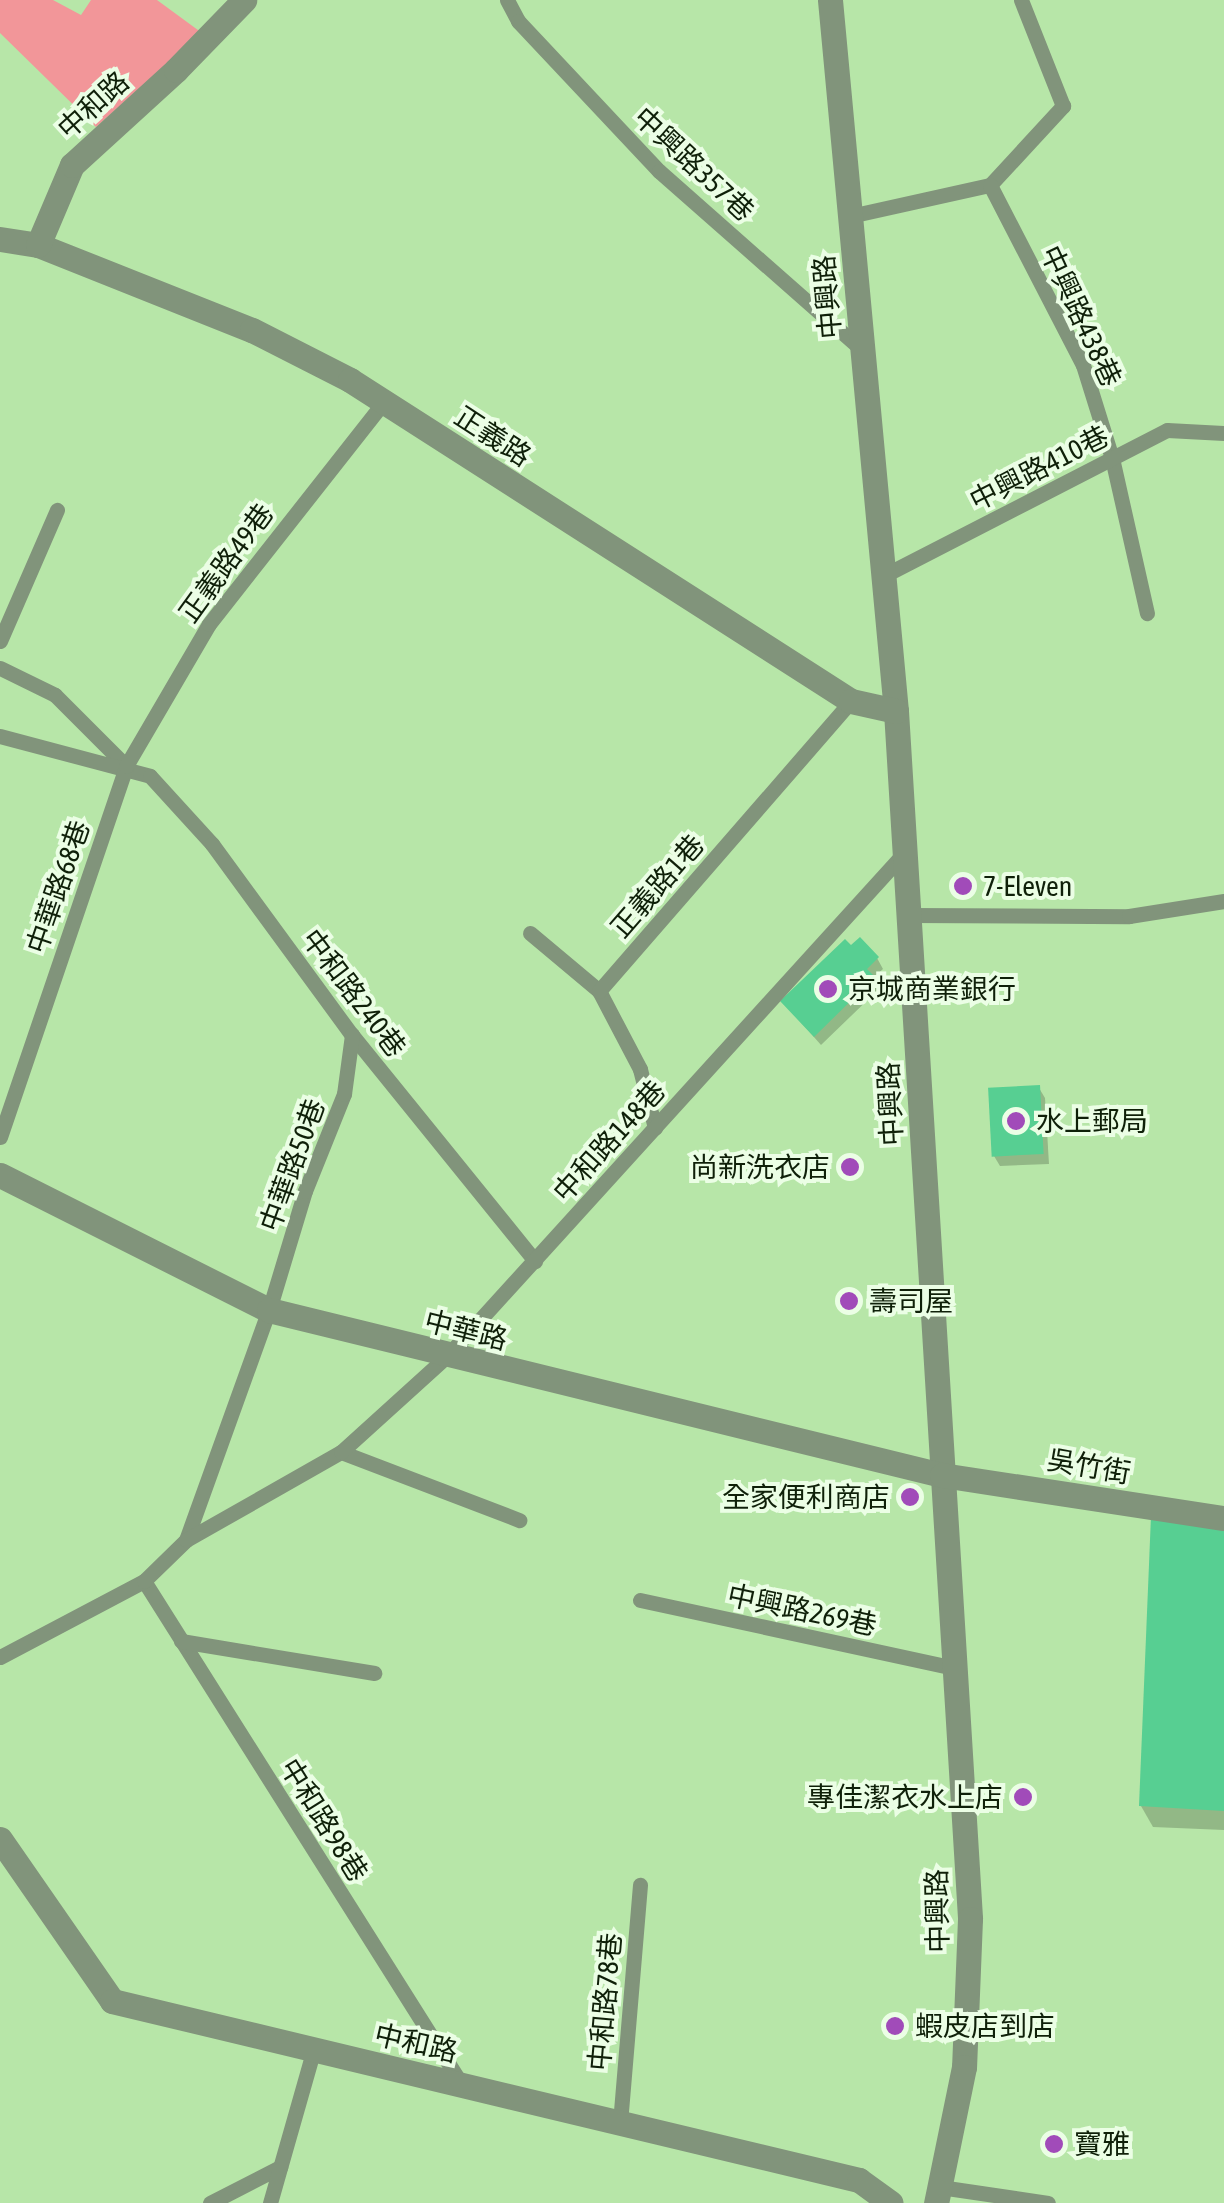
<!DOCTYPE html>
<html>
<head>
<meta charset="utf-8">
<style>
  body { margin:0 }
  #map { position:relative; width:1224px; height:2203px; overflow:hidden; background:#b7e6a8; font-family:"Asap Condensed","Noto Sans TC",sans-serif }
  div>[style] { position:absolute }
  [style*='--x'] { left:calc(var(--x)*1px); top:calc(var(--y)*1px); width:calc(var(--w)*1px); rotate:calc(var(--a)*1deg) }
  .green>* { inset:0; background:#f29699 }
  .shadow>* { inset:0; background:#0003 }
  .building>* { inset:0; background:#57cf92; transform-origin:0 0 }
  .service>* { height:15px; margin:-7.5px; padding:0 7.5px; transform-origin:7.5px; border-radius:7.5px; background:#81947b }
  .minor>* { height:25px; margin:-12.5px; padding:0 12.5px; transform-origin:12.5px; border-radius:12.5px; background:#81947b }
  .tertiary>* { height:25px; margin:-12.5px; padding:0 12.5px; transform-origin:12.5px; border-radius:12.5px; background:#81947b }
  .dots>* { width:28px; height:28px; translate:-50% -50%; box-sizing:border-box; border:5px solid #ebfee5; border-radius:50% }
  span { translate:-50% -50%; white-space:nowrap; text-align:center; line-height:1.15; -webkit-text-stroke:8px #ebfee5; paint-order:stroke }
  .street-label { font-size:28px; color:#0f2009 }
  .poi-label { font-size:28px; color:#0f2009 }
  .left { translate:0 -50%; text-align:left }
  .right { translate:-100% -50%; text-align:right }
</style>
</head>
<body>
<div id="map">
  <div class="green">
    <i style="clip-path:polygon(0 0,53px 0,81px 15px,91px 0,157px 0,202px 33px,96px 127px,0 33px)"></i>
  </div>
  <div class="shadow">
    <i style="clip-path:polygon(877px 958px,883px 969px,873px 978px,879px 989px,821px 1045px,783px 1002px)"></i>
    <i style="clip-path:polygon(1039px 1088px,1045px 1098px,1049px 1164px,1000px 1166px,994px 1156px)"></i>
    <i style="clip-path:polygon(1224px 1522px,1224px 1830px,1153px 1827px,1141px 1806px)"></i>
  </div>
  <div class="building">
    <i style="clip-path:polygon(860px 937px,879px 957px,867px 969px,875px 977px,814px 1037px,780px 1001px,845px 939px,851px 945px)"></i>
    <i style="left:1040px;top:1085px;width:69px;height:52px;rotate:87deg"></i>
    <i style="clip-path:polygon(1151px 1516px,1224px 1520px,1224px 1811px,1139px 1806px)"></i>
  </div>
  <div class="service">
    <i style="--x:507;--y:0;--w:24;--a:62"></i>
    <i style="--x:518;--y:21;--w:206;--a:46.8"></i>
    <i style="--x:659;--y:171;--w:271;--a:41.4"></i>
    <i style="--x:990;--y:185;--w:108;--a:-47.3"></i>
    <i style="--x:1063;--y:106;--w:114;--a:-111.6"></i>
    <i style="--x:850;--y:216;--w:143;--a:-12.5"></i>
    <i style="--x:990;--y:185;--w:203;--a:62.7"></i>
    <i style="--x:1083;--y:365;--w:97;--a:72.7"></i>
    <i style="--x:1112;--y:458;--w:159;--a:77.3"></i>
    <i style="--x:883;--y:576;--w:319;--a:-27.2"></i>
    <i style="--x:1167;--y:430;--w:57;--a:3"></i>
    <i style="--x:0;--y:641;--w:143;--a:-66.5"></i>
    <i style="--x:0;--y:668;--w:61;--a:26.1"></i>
    <i style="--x:55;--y:695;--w:100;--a:45"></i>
    <i style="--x:0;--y:736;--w:155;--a:14.9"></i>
    <i style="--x:150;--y:776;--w:92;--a:47.6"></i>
    <i style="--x:212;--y:844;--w:237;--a:53.8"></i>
    <i style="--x:352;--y:1035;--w:291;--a:51"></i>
    <i style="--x:908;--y:915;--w:221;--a:0.3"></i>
    <i style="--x:1129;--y:916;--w:96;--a:-9"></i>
    <i style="--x:530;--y:933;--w:90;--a:40"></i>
    <i style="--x:655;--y:1128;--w:61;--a:-104.3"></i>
    <i style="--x:640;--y:1069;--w:88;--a:-117.7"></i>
    <i style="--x:599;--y:991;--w:384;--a:-49"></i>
    <i style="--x:0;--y:1137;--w:392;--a:-71.2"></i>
    <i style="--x:126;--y:766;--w:164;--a:-59.7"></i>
    <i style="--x:209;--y:624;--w:283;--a:-51.8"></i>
    <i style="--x:341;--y:1452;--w:191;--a:20.9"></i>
    <i style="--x:186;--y:1540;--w:245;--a:-70.2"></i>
    <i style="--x:269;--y:1310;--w:124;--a:-73.2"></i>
    <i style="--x:305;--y:1191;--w:105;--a:-68.1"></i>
    <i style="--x:344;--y:1094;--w:60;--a:-82.3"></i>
    <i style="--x:144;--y:1581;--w:596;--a:57.75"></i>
    <i style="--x:640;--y:1600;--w:321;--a:12.2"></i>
    <i style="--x:181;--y:1641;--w:196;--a:9.4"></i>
    <i style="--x:0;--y:1657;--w:163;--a:-27.8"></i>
    <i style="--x:144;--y:1581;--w:59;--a:-44.3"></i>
    <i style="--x:186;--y:1540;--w:178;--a:-29.6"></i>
    <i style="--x:341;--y:1452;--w:143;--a:-42.2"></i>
    <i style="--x:447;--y:1356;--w:680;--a:-47.74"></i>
    <i style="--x:620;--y:2123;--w:239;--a:-85.2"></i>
    <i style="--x:940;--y:2187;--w:109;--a:8.4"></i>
    <i style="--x:210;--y:2203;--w:79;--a:-27.2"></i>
    <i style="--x:270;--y:2203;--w:160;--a:-74.1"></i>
  </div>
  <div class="minor">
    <i style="--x:830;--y:0;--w:714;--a:84.7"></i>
    <i style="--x:896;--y:711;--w:1210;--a:86.49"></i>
    <i style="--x:970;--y:1919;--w:148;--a:92.3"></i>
    <i style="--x:964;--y:2067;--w:139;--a:101.6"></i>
    <i style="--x:38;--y:245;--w:230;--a:21.7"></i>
    <i style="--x:252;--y:330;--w:110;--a:27"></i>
    <i style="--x:350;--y:380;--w:595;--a:32.65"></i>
    <i style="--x:851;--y:701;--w:46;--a:12.5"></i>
    <i style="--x:0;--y:1175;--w:301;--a:26.7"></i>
    <i style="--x:269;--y:1310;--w:693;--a:13.78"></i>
    <i style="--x:942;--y:1475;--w:285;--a:8.7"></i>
    <i style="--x:0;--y:1839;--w:197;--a:55.3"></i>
    <i style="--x:112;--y:2001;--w:768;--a:13.48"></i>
    <i style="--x:859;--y:2180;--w:39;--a:36"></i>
  </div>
  <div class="tertiary">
    <i style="--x:0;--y:239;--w:38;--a:9"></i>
    <i style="--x:38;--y:245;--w:87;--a:-67"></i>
    <i style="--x:72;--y:165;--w:141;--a:-42.4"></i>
    <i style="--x:176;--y:70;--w:98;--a:-45.8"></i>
  </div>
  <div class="dots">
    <i style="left:963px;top:886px;background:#a14bb9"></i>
    <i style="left:828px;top:989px;background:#a14bb9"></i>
    <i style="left:1016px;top:1121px;background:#a14bb9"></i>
    <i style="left:850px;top:1167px;background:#a14bb9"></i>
    <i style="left:849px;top:1301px;background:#a14bb9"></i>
    <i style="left:910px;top:1497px;background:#a14bb9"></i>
    <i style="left:1023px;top:1797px;background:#a14bb9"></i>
    <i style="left:895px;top:2026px;background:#a14bb9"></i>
    <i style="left:1054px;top:2144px;background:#a14bb9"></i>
  </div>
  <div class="street-label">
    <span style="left:93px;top:105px;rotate:-42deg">中和路</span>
    <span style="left:694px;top:164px;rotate:43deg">中興路357巷</span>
    <span style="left:827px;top:297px;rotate:-95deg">中興路</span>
    <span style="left:1081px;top:316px;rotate:65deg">中興路438巷</span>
    <span style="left:493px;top:436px;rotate:33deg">正義路</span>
    <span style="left:1039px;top:468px;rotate:-27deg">中興路410巷</span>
    <span style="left:226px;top:563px;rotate:-54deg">正義路49巷</span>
    <span style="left:657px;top:886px;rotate:-49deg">正義路1巷</span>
    <span style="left:58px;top:887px;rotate:-71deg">中華路68巷</span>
    <span style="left:354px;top:993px;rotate:53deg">中和路240巷</span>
    <span style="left:890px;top:1104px;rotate:-93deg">中興路</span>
    <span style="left:609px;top:1141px;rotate:-48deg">中和路148巷</span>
    <span style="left:292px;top:1165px;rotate:-70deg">中華路50巷</span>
    <span style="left:466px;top:1330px;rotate:14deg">中華路</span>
    <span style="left:1089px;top:1466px;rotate:10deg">吳竹街</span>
    <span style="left:802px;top:1610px;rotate:12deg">中興路269巷</span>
    <span style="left:324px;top:1820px;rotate:58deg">中和路98巷</span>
    <span style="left:937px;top:1911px;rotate:-91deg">中興路</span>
    <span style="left:605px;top:2002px;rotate:-85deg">中和路78巷</span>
    <span style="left:416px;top:2043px;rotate:13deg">中和路</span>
  </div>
  <div class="poi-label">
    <span class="left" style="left:983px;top:886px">7-Eleven</span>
    <span class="left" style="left:848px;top:989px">京城商業銀行</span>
    <span class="left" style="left:1036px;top:1121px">水上郵局</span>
    <span class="right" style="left:830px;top:1167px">尚新洗衣店</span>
    <span class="left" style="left:869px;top:1301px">壽司屋</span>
    <span class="right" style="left:890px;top:1497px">全家便利商店</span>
    <span class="right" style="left:1003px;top:1797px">專佳潔衣水上店</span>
    <span class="left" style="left:915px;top:2026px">蝦皮店到店</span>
    <span class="left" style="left:1074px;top:2144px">寶雅</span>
  </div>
</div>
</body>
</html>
